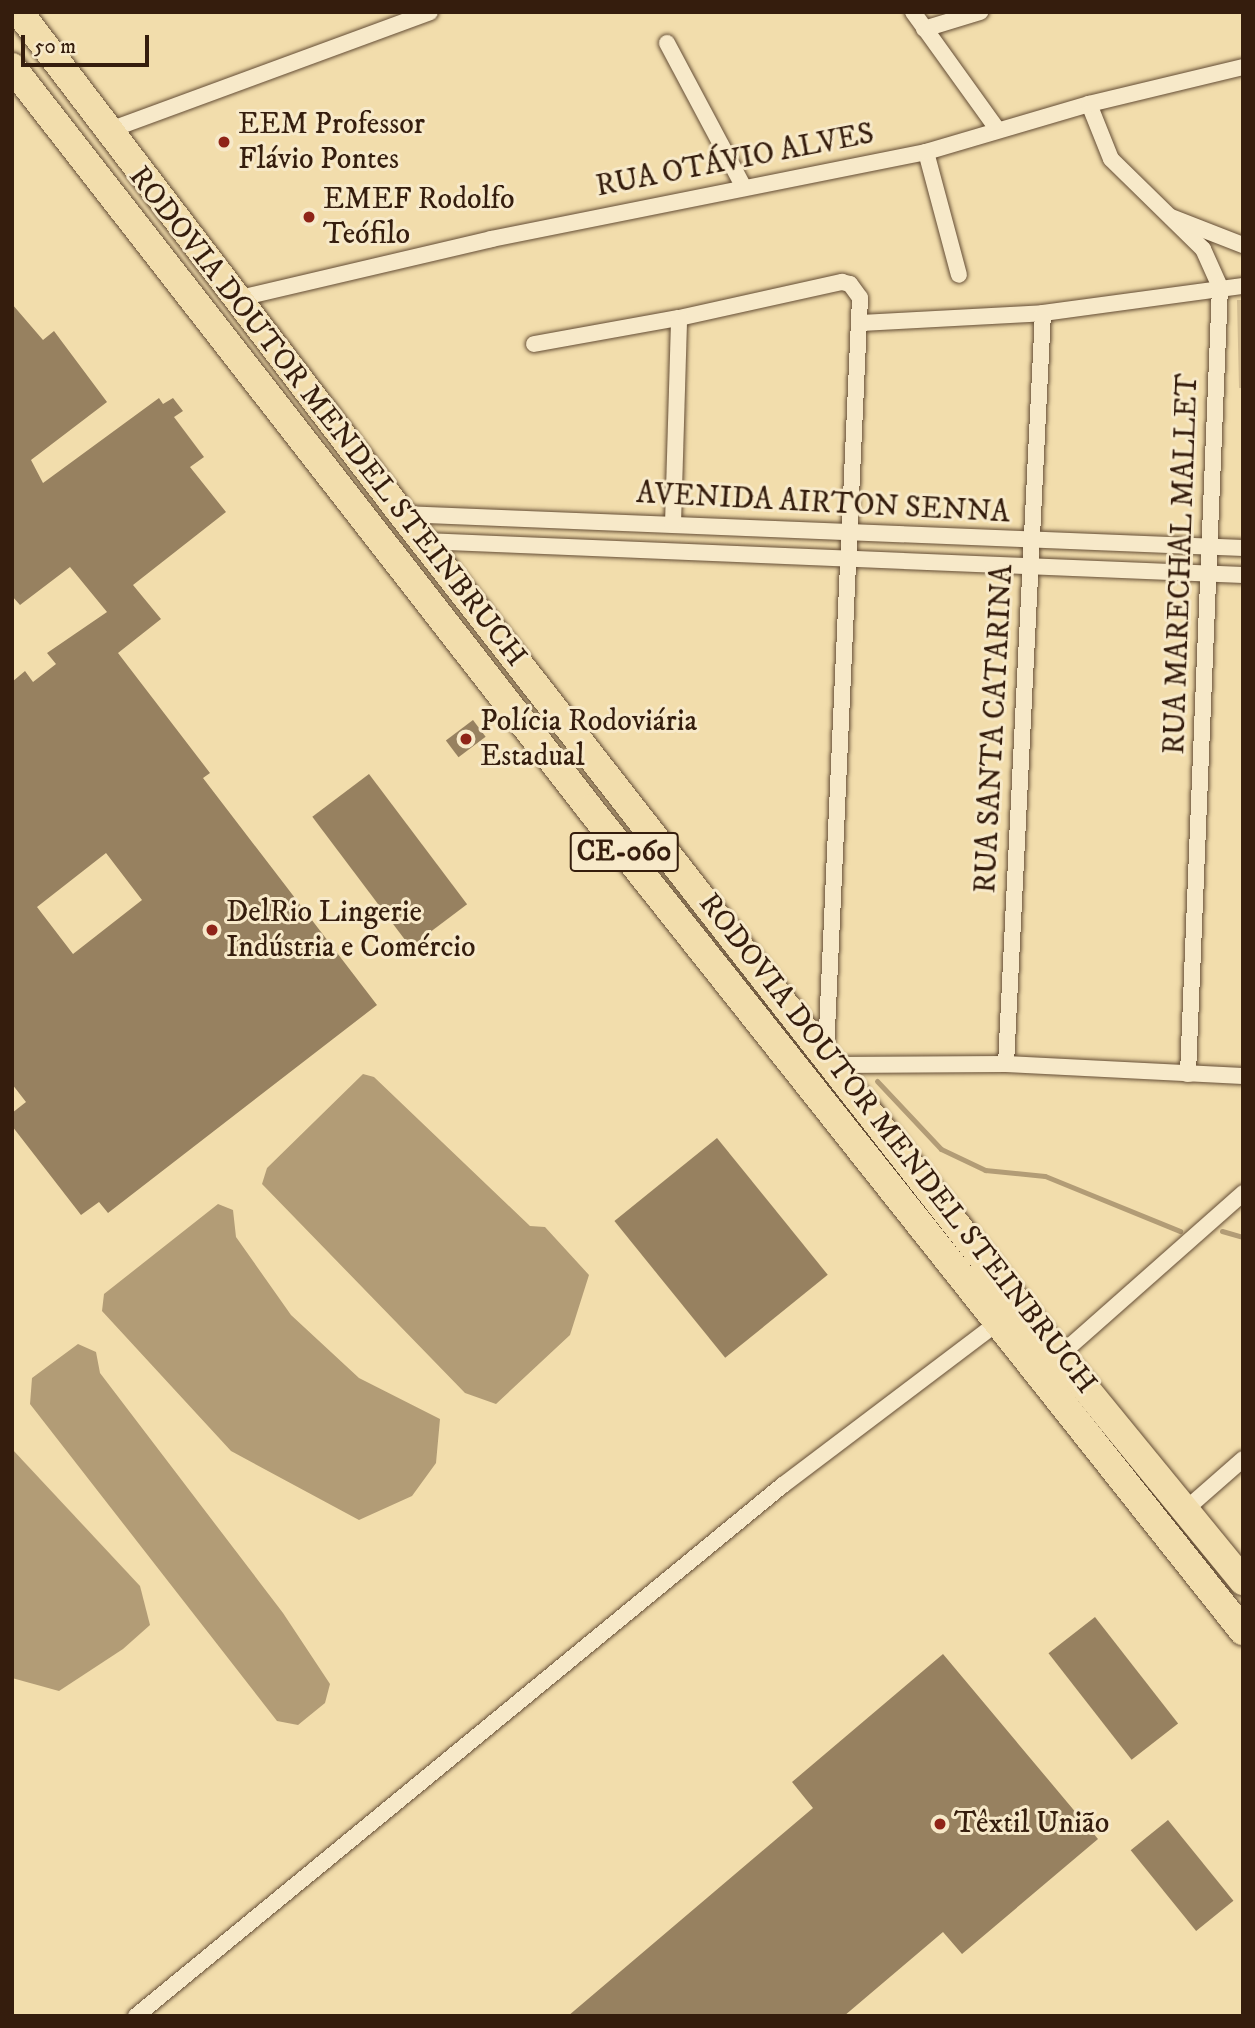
<!DOCTYPE html>
<html>
<head>
<meta charset="utf-8">
<style>
  body { margin:0 }
  #map { position:relative; width:1255px; height:2028px; overflow:hidden; background:#f2ddac; font-family:"IM FELL DW Pica",serif }
  div>[style] { position:absolute }
  [style*='--x'] { left:calc(var(--x)*1px); top:calc(var(--y)*1px); width:calc(var(--w)*1px); rotate:calc(var(--a)*1deg) }
  .green>* { inset:0; background:#d2bc91 }
  .water>* { inset:0; background:#b29c76 }
  .stream>* { height:5px; margin:-2.5px; padding:0 2.5px; transform-origin:2.5px; border-radius:2.5px; background:#b29c76 }
  .building>* { inset:0; background:#978160; transform-origin:0 0 }
  .roads { filter:drop-shadow(0 0 2px #644d35) drop-shadow(0 0 2px #644d35) }
  .minor>* { height:16px; margin:-8px; padding:0 8px; transform-origin:8px; border-radius:8px; background:#f7e9c9 }
  .trunk>* { height:28px; margin:-14px; padding:0 14px; transform-origin:14px; border-radius:14px; background:#f2ddac }
  .dots>* { width:19px; height:19px; translate:-50% -50%; box-sizing:border-box; border:4px solid #f7e9c9; border-radius:50% }
  span { translate:-50% -50%; white-space:nowrap; text-align:center; line-height:1.15; -webkit-text-stroke:6px #f7e9c9; paint-order:stroke }
  .shield-label span { padding:2px 5px; background:#f7e9c9; border:2px solid; border-radius:5px; -webkit-text-stroke-width:0 }
  .shield-label { font-size:28px; color:#351d0d; font-weight:700 }
  .poi-label { font-size:30px; color:#351d0d }
  .left { translate:0 -50%; text-align:left }
  .street-label { font-size:30px; color:#351d0d }
  .frame { position:absolute; inset:0; border:14px solid #351d0d; pointer-events:none }
  .scale { position:absolute; left:21px; top:35px; width:128px; height:32px; box-sizing:border-box; border:4px solid #351d0d; border-top:0; padding-left:9px; font-size:21px; line-height:24px; white-space:nowrap; color:#351d0d; -webkit-text-stroke:5px #f7e9c9; paint-order:stroke }
</style>
</head>
<body>
<div id="map">
  <div class="green">
    <i style="clip-path:polygon(1237px 300px,1243px 300px,1243px 388px,1239px 388px)"></i>
  </div>
  <div class="water">
    <i style="clip-path:polygon(363px 1074px,374px 1077px,530px 1226px,545px 1227px,589px 1275px,570px 1335px,496px 1404px,465px 1393px,262px 1184px,267px 1168px)"></i>
    <i style="clip-path:polygon(218px 1204px,233px 1210px,236px 1237px,291px 1315px,359px 1378px,440px 1419px,436px 1463px,412px 1496px,359px 1520px,231px 1451px,102px 1311px,104px 1294px)"></i>
    <i style="clip-path:polygon(78px 1344px,96px 1352px,100px 1373px,283px 1613px,330px 1684px,325px 1703px,298px 1725px,277px 1721px,30px 1404px,32px 1378px)"></i>
    <i style="clip-path:polygon(12px 1449px,140px 1586px,150px 1625px,123px 1649px,59px 1691px,12px 1678px)"></i>
  </div>
  <div class="stream">
    <i style="--x:877;--y:1081;--w:93;--a:46.7"></i>
    <i style="--x:941;--y:1149;--w:49;--a:25.5"></i>
    <i style="--x:985;--y:1170;--w:60;--a:5.7"></i>
    <i style="--x:1045;--y:1176;--w:146;--a:22.2"></i>
    <i style="--x:1222;--y:1231;--w:22;--a:16"></i>
  </div>
  <div class="building">
    <i style="clip-path:polygon(evenodd,12px 304px,43px 340px,54px 331px,107px 402px,31px 460px,43px 483px,159px 398px,163px 404px,173px 398px,183px 411px,174px 417px,204px 457px,190px 467px,226px 512px,133px 585px,161px 619px,118px 653px,210px 773px,203px 778px,377px 1005px,108px 1213px,99px 1202px,81px 1215px,12px 1126px,12px 1113px,26px 1102px,12px 1084px,12px 682px,25px 671px,33px 682px,56px 664px,47px 653px,107px 612px,70px 567px,20px 605px,12px 596px,12px 304px,106px 853px,142px 900px,73px 954px,37px 907px,106px 853px)"></i>
    <i style="left:473px;top:720px;width:21px;height:34px;rotate:53deg"></i>
    <i style="left:369px;top:774px;width:163px;height:71px;rotate:53deg"></i>
    <i style="left:717px;top:1138px;width:176px;height:132px;rotate:51deg"></i>
    <i style="left:1095px;top:1617px;width:135px;height:59px;rotate:52deg"></i>
    <i style="clip-path:polygon(943px 1654px,1098px 1839px,962px 1954px,943px 1932px,844px 2016px,568px 2016px,813px 1808px,792px 1782px)"></i>
    <i style="left:1168px;top:1820px;width:104px;height:48px;rotate:51deg"></i>
  </div>
  <div class="roads">
    <div class="minor">
      <i style="--x:913;--y:12;--w:144;--a:54.3"></i>
      <i style="--x:924;--y:29;--w:59;--a:-16.9"></i>
      <i style="--x:667;--y:43;--w:164;--a:62"></i>
      <i style="--x:1089;--y:104;--w:59;--a:68.2"></i>
      <i style="--x:1111;--y:159;--w:129;--a:44.4"></i>
      <i style="--x:1203;--y:249;--w:42;--a:65.9"></i>
      <i style="--x:1220;--y:287;--w:788;--a:92.33"></i>
      <i style="--x:107;--y:131;--w:344;--a:-20.2"></i>
      <i style="--x:926;--y:152;--w:127;--a:75"></i>
      <i style="--x:1171;--y:217;--w:77;--a:21.3"></i>
      <i style="--x:236;--y:299;--w:262;--a:-13.2"></i>
      <i style="--x:491;--y:239;--w:444;--a:-11.3"></i>
      <i style="--x:926;--y:152;--w:170;--a:-16.4"></i>
      <i style="--x:1089;--y:104;--w:158;--a:-13.5"></i>
      <i style="--x:861;--y:323;--w:182;--a:-3.1"></i>
      <i style="--x:1043;--y:313;--w:202;--a:-7.7"></i>
      <i style="--x:534;--y:344;--w:147;--a:-10.2"></i>
      <i style="--x:679;--y:318;--w:167;--a:-12.5"></i>
      <i style="--x:842;--y:282;--w:8;--a:14"></i>
      <i style="--x:850;--y:284;--w:17;--a:54"></i>
      <i style="--x:860;--y:298;--w:757;--a:92.58"></i>
      <i style="--x:402;--y:514;--w:842;--a:2.32"></i>
      <i style="--x:673;--y:524;--w:206;--a:-88.3"></i>
      <i style="--x:424;--y:541;--w:820;--a:2.38"></i>
      <i style="--x:1006;--y:1064;--w:752;--a:-87.18"></i>
      <i style="--x:834;--y:1065;--w:172;--a:-0.3"></i>
      <i style="--x:1006;--y:1064;--w:237;--a:2.9"></i>
      <i style="--x:1059;--y:1356;--w:246;--a:-41.5"></i>
      <i style="--x:1185;--y:1510;--w:77;--a:-41.3"></i>
      <i style="--x:136;--y:2016;--w:837;--a:-39.38"></i>
      <i style="--x:783;--y:1485;--w:267;--a:-37.1"></i>
    </div>
    <div class="trunk">
      <i style="--x:19;--y:12;--w:631;--a:52.66"></i>
      <i style="--x:402;--y:514;--w:1068;--a:52.04"></i>
      <i style="--x:1059;--y:1356;--w:291;--a:50.7"></i>
      <i style="--x:12;--y:67;--w:941;--a:52.08"></i>
      <i style="--x:590;--y:809;--w:1050;--a:51.54"></i>
    </div>
  </div>
  <div class="dots">
    <i style="left:224px;top:142px;background:#8f2418"></i>
    <i style="left:309px;top:217px;background:#8f2418"></i>
    <i style="left:466px;top:739px;background:#8f2418"></i>
    <i style="left:212px;top:930px;background:#8f2418"></i>
    <i style="left:940px;top:1824px;background:#8f2418"></i>
  </div>
  <div class="shield-label">
    <span style="left:624px;top:852px">CE-060</span>
  </div>
  <div class="poi-label">
    <span class="left" style="left:238px;top:142px">EEM Professor<br>Flávio Pontes</span>
    <span class="left" style="left:323px;top:217px">EMEF Rodolfo<br>Teófilo</span>
    <span class="left" style="left:480px;top:739px">Polícia Rodoviária<br>Estadual</span>
    <span class="left" style="left:226px;top:930px">DelRio Lingerie<br>Indústria e Comércio</span>
    <span class="left" style="left:954px;top:1824px">Têxtil União</span>
  </div>
  <div class="street-label">
    <span style="left:735px;top:161px;rotate:-11deg">RUA OTÁVIO ALVES</span>
    <span style="left:327px;top:417px;rotate:52deg">RODOVIA DOUTOR MENDEL STEINBRUCH</span>
    <span style="left:823px;top:504px;rotate:3deg">AVENIDA AIRTON SENNA</span>
    <span style="left:1182px;top:564px;rotate:-88deg">RUA MARECHAL MALLET</span>
    <span style="left:995px;top:729px;rotate:-87deg">RUA SANTA CATARINA</span>
    <span style="left:897px;top:1144px;rotate:52deg">RODOVIA DOUTOR MENDEL STEINBRUCH</span>
  </div>
  <div class="frame"></div>
  <div class="scale">50 m</div>
</div>
</body>
</html>
